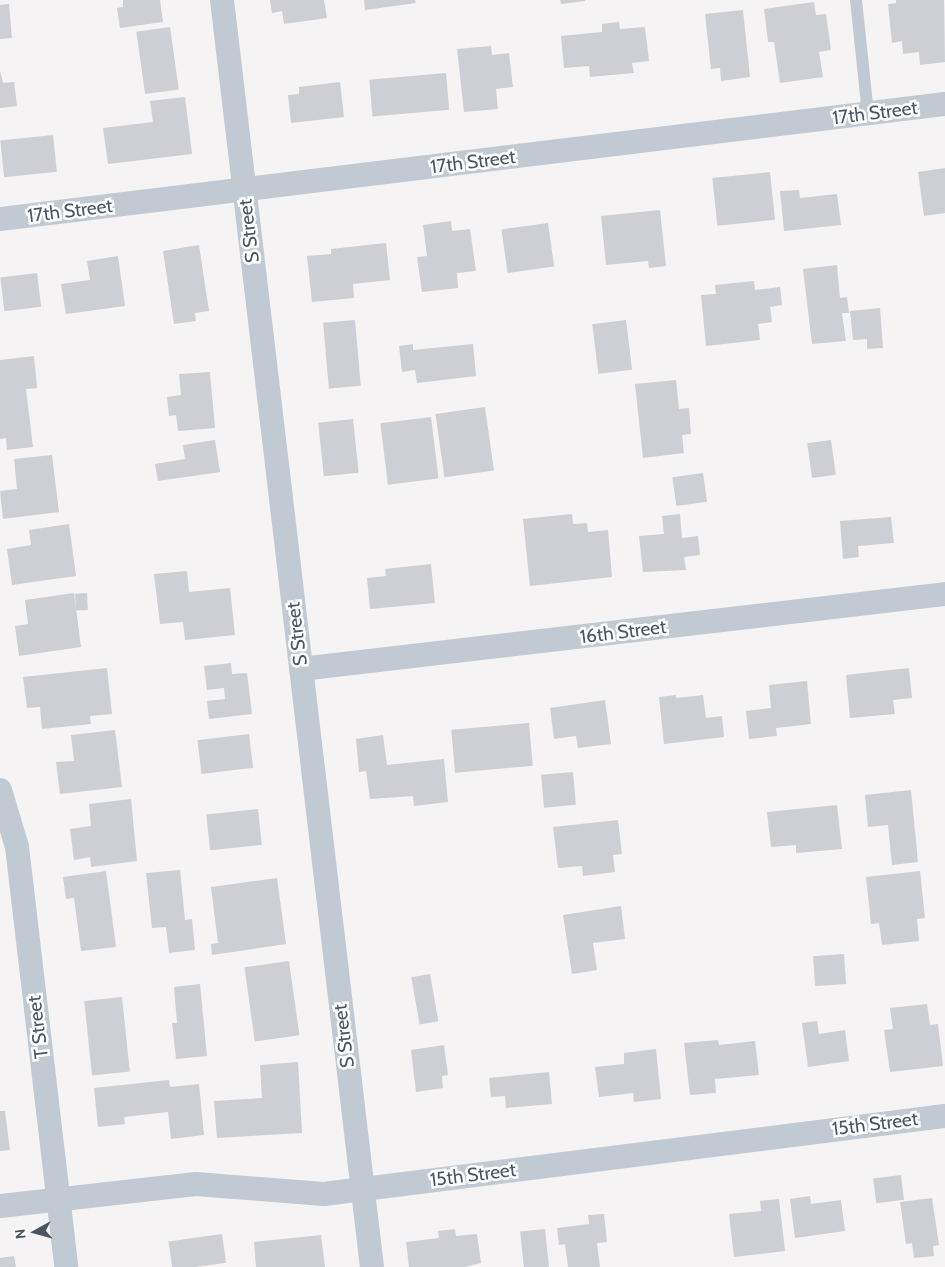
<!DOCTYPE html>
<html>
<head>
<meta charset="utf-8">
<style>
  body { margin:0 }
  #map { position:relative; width:945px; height:1267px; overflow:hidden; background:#f5f3f3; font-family:Cabin,sans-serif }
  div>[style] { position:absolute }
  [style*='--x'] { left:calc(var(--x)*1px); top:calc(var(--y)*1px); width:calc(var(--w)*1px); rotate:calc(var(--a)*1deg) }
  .building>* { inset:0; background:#cdcfd5; transform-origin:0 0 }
  .lane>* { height:12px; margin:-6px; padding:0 6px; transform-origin:6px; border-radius:6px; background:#c1cad2 }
  .street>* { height:24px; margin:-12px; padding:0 12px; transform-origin:12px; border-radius:12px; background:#c1cad2 }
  span { translate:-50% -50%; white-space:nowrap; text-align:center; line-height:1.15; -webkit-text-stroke:5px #fff; paint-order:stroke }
  .street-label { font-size:19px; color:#4a5661 }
  .north { position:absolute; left:10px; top:1207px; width:50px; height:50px; -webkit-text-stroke:4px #fff; paint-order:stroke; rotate:263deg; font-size:14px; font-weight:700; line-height:20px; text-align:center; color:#4a5661 }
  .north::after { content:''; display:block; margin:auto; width:18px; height:22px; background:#4a5661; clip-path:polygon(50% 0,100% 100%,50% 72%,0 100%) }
</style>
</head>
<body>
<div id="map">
  <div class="building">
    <i style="clip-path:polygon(123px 0,160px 0,163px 22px,120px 28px,117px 8px,123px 7px)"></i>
    <i style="clip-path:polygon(270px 0,324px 0,327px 18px,284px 24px,282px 11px,272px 13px)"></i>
    <i style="clip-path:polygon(364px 0,415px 0,416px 3px,365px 10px)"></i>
    <i style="clip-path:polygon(560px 0,585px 0,585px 1px,561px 4px)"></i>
    <i style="clip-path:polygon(896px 0,944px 0,945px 62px,920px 65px,919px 52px,903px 54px,902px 41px,892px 43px,888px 4px,896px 3px)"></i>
    <i style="clip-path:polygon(814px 2px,816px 15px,826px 14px,831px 50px,819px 52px,823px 77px,780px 83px,774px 42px,768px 42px,764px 9px)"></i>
    <i style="clip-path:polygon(9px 4px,12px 38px,0 39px,0 5px)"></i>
    <i style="clip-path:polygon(743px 10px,750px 77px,721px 81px,720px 68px,711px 69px,705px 14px)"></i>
    <i style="clip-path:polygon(619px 22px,620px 29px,645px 27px,649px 61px,632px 63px,634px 73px,590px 77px,589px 66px,564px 68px,561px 36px,602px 32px,602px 24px)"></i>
    <i style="left:170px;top:27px;width:63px;height:34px;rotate:82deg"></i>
    <i style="clip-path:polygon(491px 46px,492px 55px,509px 53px,513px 87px,496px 89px,498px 109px,464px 112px,457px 49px)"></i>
    <i style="clip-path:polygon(0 71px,3px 83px,14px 82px,17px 106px,0 108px)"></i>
    <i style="left:446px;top:73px;width:37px;height:77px;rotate:85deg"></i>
    <i style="clip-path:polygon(340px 82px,344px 117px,291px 123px,288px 95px,299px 94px,299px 87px)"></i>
    <i style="clip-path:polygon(185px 97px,192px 154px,108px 164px,103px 128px,153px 122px,150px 101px)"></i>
    <i style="left:53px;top:135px;width:37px;height:53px;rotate:84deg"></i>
    <i style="clip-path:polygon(945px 168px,945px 213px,924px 216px,918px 172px)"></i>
    <i style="left:770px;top:172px;width:48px;height:58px;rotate:84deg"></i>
    <i style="clip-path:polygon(799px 190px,800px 198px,837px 194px,841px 225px,784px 231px,780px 191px)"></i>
    <i style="clip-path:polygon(660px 210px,666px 266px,649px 268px,648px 261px,606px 265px,601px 216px)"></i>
    <i style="clip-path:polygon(451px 221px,452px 231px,470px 229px,476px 271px,457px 273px,458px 288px,422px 292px,417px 257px,427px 256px,423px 225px)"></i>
    <i style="left:548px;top:223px;width:44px;height:47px;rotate:82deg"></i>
    <i style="clip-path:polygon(386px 243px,390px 280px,353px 284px,354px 298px,312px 302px,307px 256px,331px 254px,331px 249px)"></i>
    <i style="clip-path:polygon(199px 245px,209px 311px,195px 313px,196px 321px,174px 324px,163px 251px)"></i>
    <i style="clip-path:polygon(118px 256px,125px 306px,66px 314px,61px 284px,90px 280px,87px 261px)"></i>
    <i style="clip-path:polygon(837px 265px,840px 298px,847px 297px,849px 313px,842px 313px,846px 341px,812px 344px,803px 269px)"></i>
    <i style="left:37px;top:273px;width:34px;height:37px;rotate:83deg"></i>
    <i style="clip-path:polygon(754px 281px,755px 290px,780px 287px,782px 305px,770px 307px,772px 322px,758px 324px,760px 340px,706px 346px,701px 295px,716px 294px,715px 285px)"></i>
    <i style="clip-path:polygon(880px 308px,883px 348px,867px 349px,867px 339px,853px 340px,850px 311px)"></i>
    <i style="left:355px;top:320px;width:66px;height:32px;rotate:85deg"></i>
    <i style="left:626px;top:320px;width:50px;height:34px;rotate:83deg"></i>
    <i style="clip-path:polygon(413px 344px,413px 350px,473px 344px,476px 376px,417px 383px,415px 370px,402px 372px,399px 346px)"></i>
    <i style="clip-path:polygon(34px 356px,37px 388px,26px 389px,33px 447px,7px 450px,6px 438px,0 439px,0 360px)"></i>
    <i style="clip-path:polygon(210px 372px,215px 428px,178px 431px,176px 415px,169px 416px,167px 397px,181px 395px,179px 374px)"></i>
    <i style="clip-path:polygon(676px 380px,679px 409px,689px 408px,691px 434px,682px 435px,684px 453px,643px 458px,635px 384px)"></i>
    <i style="left:485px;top:407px;width:64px;height:50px;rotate:82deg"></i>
    <i style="left:431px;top:417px;width:62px;height:51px;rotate:83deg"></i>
    <i style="left:353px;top:419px;width:54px;height:35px;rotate:84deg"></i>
    <i style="clip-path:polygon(215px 440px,220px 472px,158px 481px,155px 464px,185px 459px,183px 445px)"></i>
    <i style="left:831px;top:440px;width:35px;height:24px;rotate:82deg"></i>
    <i style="clip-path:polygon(52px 455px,59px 512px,3px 519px,0 491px,17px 489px,14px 459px)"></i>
    <i style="left:703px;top:473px;width:29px;height:31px;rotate:82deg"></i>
    <i style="clip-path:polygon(572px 514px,573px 524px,587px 523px,588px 532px,608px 530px,612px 577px,530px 586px,523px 519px)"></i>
    <i style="clip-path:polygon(680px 514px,682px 538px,698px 536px,700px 555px,684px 557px,686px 570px,643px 572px,639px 536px,664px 534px,662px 516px)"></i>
    <i style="clip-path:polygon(891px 517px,894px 543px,858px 546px,859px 557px,843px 559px,840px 521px)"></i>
    <i style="clip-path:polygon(69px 524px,76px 576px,12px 585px,7px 549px,31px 545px,29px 530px)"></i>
    <i style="clip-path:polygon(431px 564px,435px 603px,370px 609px,367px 578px,386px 576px,385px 569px)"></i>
    <i style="clip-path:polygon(187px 571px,189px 592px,230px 588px,235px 635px,185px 640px,183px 622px,160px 624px,154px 574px)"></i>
    <i style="clip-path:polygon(74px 593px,81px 647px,19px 656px,15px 626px,28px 624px,25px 600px)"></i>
    <i style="left:87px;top:593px;width:17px;height:12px;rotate:87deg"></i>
    <i style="clip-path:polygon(231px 663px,232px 674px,247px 673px,252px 714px,209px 719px,207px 701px,225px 699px,224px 688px,207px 690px,204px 666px)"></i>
    <i style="clip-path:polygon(107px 668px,112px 714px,90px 716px,91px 724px,42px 729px,40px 707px,27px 708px,23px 677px)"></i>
    <i style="clip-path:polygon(909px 668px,912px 698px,893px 700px,895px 714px,850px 718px,846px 675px)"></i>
    <i style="clip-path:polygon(807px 681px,811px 724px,776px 728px,777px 736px,749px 739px,746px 711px,771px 708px,769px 685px)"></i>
    <i style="clip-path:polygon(676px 695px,676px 698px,703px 695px,706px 718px,722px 716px,724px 737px,664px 744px,659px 697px)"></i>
    <i style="clip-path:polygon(605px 700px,611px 744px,578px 748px,576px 736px,554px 739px,550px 708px)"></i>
    <i style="left:529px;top:723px;width:43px;height:78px;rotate:85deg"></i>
    <i style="clip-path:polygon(115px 730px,122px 787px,60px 794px,56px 762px,74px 761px,71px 735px)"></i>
    <i style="left:249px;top:734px;width:34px;height:52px;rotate:83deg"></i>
    <i style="clip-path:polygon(383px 735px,387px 765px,444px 759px,448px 802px,414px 806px,413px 796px,370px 799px,366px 771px,359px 772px,356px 739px)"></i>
    <i style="left:573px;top:772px;width:33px;height:32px;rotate:85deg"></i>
    <i style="clip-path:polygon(911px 790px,918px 862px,892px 865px,888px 825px,868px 827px,865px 795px)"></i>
    <i style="clip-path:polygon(131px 799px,137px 861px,91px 867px,90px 857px,74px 860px,70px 829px,91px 826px,89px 804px)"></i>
    <i style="clip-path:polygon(837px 805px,842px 849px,796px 853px,796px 845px,771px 847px,767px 812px)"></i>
    <i style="left:258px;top:809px;width:36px;height:52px;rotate:84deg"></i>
    <i style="clip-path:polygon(618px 820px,622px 854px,613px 855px,615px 872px,583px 876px,582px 866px,558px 868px,553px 827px)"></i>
    <i style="clip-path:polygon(180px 870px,185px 920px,192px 919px,195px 950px,169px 953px,166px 927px,152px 928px,146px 873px)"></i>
    <i style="clip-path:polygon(106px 871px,116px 947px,81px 951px,74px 898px,66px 899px,63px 877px)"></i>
    <i style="clip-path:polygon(920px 871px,925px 918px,917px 919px,919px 941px,882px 945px,879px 923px,871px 924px,866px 877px)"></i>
    <i style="clip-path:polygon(277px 878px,286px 944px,212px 955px,211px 944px,218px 943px,211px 887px)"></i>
    <i style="clip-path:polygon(621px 906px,625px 939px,593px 943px,597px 970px,572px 974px,563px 915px)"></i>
    <i style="left:844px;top:954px;width:30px;height:31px;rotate:86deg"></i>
    <i style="left:289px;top:961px;width:75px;height:45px;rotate:82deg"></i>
    <i style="left:430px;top:974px;width:48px;height:19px;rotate:80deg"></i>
    <i style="clip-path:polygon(200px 984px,207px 1056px,176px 1059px,172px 1023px,177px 1023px,174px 987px)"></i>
    <i style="left:122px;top:997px;width:75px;height:38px;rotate:84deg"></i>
    <i style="clip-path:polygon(927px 1004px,930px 1025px,938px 1024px,943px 1066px,890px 1072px,884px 1030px,893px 1029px,890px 1008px)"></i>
    <i style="clip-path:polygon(817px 1021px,819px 1034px,845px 1030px,849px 1061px,808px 1067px,802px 1023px)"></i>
    <i style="clip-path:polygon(718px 1040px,719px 1045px,755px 1041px,759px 1075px,715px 1079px,716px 1093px,690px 1095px,684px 1043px)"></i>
    <i style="clip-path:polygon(444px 1045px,448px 1075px,442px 1076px,443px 1088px,416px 1092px,411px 1050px)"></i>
    <i style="clip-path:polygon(656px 1049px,661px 1099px,634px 1102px,633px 1093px,599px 1097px,595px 1067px,624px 1064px,624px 1053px)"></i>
    <i style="clip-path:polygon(298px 1062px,302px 1133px,217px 1138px,214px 1101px,262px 1098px,260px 1065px)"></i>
    <i style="clip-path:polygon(549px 1072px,552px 1104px,506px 1108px,505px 1096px,491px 1097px,489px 1078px)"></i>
    <i style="clip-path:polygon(169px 1080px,170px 1087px,199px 1084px,204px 1135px,171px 1139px,168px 1112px,124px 1117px,125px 1124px,98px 1127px,94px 1088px)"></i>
    <i style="clip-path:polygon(0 1111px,5px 1111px,10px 1150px,0 1151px)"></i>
    <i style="left:901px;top:1175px;width:25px;height:28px;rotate:83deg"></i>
    <i style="clip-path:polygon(810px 1196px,811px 1204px,841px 1200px,845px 1231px,795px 1238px,790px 1199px)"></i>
    <i style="clip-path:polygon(932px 1198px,939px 1245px,933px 1246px,934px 1256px,914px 1258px,912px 1243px,906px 1244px,900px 1202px)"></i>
    <i style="clip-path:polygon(779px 1199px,785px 1251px,734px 1257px,729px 1214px,761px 1211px,760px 1201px)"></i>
    <i style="clip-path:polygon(604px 1214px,607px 1242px,597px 1243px,600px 1267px,568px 1267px,565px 1244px,559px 1245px,557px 1228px,589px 1224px,588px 1215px)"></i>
    <i style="clip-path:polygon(455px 1229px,456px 1236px,477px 1234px,481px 1263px,465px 1267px,409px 1267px,406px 1242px,439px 1238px,438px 1231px)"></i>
    <i style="left:545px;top:1229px;width:38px;height:25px;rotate:84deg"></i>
    <i style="left:222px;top:1234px;width:29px;height:54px;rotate:82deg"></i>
    <i style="clip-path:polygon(321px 1235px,325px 1267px,256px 1267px,254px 1242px)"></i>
    <i style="clip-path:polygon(14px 1256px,16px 1267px,0 1267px,0 1258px)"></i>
  </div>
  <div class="lane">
    <i style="--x:856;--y:0;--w:115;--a:84"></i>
  </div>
  <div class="street">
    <i style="--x:222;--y:0;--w:1276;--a:83.25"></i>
    <i style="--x:0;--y:219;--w:952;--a:-6.94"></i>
    <i style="--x:301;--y:669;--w:648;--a:-6.64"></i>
    <i style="--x:0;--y:790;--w:59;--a:73.4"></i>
    <i style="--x:17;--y:847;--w:423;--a:83.3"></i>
    <i style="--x:0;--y:1206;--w:197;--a:-6.4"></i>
    <i style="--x:196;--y:1184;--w:128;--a:4.5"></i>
    <i style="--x:324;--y:1194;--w:626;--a:-7.16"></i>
  </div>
  <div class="street-label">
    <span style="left:875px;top:113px;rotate:-7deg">17th Street</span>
    <span style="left:473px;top:162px;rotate:-7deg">17th Street</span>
    <span style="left:70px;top:211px;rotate:-7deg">17th Street</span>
    <span style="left:249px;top:231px;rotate:-97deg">S Street</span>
    <span style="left:623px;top:632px;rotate:-7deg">16th Street</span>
    <span style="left:297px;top:634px;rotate:-97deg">S Street</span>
    <span style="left:38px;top:1027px;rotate:-97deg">T Street</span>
    <span style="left:344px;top:1036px;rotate:-97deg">S Street</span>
    <span style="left:875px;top:1124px;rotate:-7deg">15th Street</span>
    <span style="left:473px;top:1175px;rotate:-7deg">15th Street</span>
  </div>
  <div class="north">N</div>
</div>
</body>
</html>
